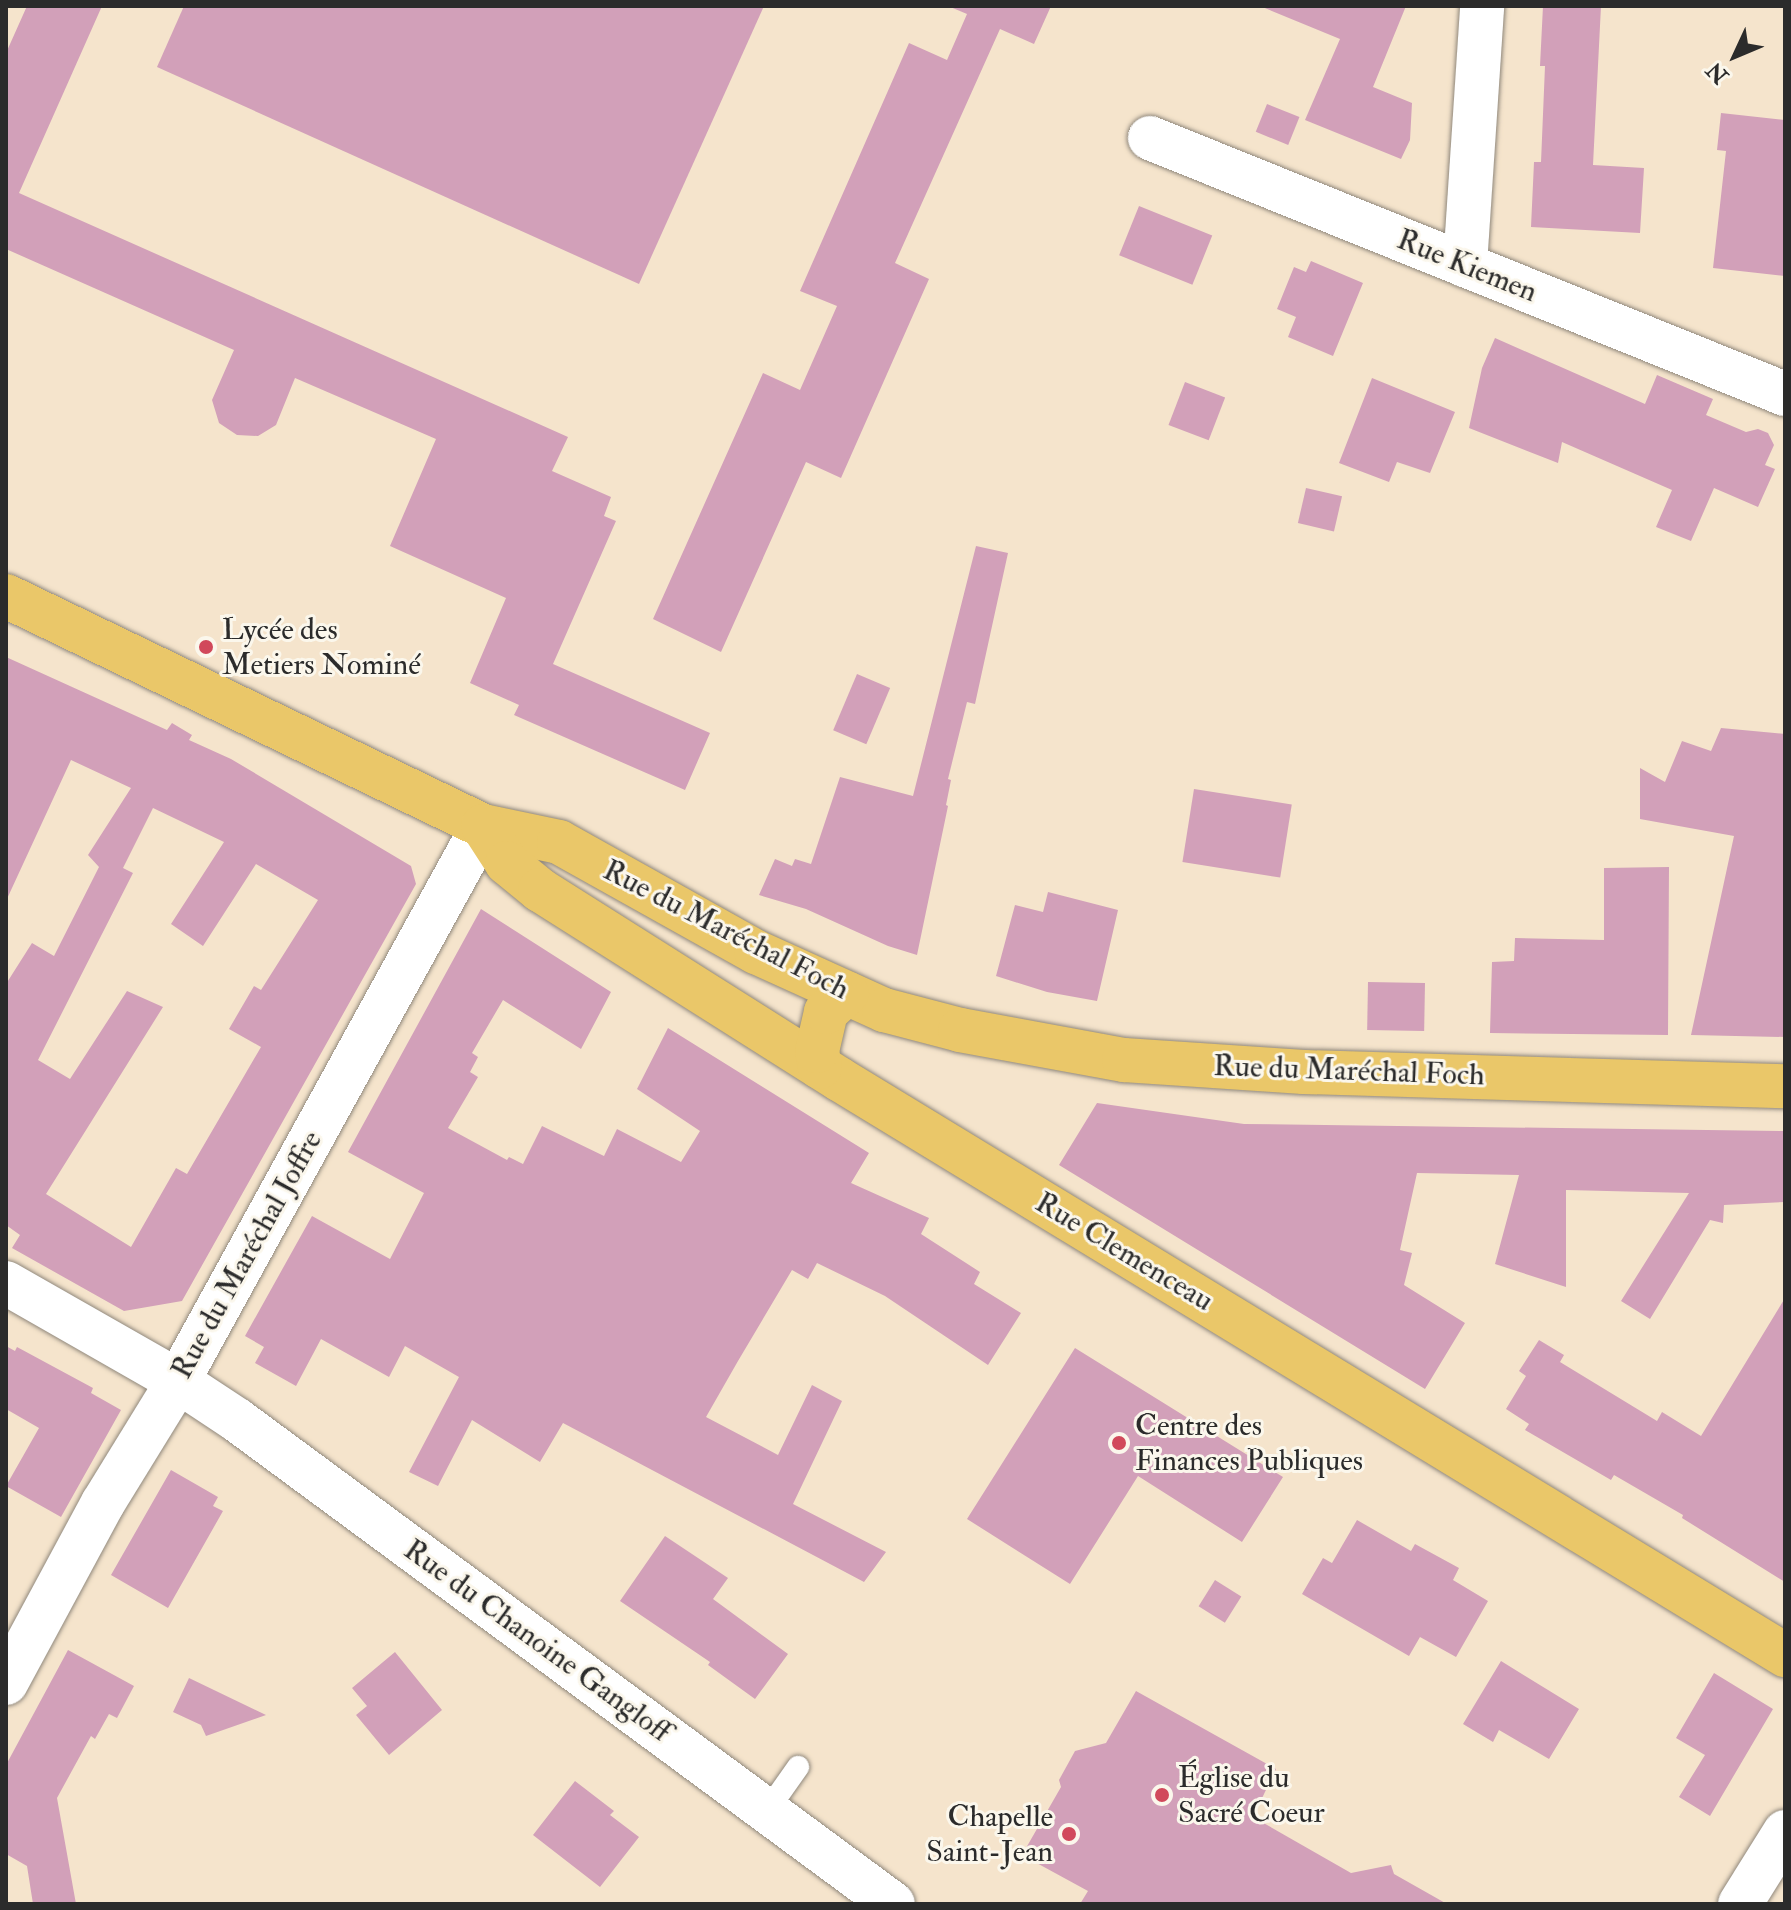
<!DOCTYPE html>
<html>
<head>
<meta charset="utf-8">
<style>
  body { margin:0 }
  #map { position:relative; width:1791px; height:1910px; overflow:hidden; background:#f5e4cc; font-family:"IM FELL Double Pica",serif }
  div>[style] { position:absolute }
  [style*='--x'] { left:calc(var(--x)*1px); top:calc(var(--y)*1px); width:calc(var(--w)*1px); rotate:calc(var(--a)*1deg) }
  .building>* { inset:0; background:#d2a0b9; transform-origin:0 0 }
  .roads { filter:drop-shadow(0 0 2px #90887c) drop-shadow(0 0 2px #90887c) }
  .lane>* { height:22px; margin:-11px; padding:0 11px; transform-origin:11px; border-radius:11px; background:#fff }
  .street>* { height:44px; margin:-22px; padding:0 22px; transform-origin:22px; border-radius:22px; background:#fff }
  .primary>* { height:44px; margin:-22px; padding:0 22px; transform-origin:22px; border-radius:22px; background:#eac769 }
  .dots>* { width:22px; height:22px; translate:-50% -50%; box-sizing:border-box; border:4px solid #fbf7ec; border-radius:50% }
  span { translate:-50% -50%; white-space:nowrap; text-align:center; line-height:1.15; -webkit-text-stroke:6px #fbf7ec; paint-order:stroke }
  .street-label { font-size:30px; color:#2b2b2b }
  .poi-label { font-size:30px; color:#2b2b2b }
  .left { translate:0 -50%; text-align:left }
  .right { translate:-100% -50%; text-align:right }
  .frame { position:absolute; inset:0; border:8px solid #2b2b2b; pointer-events:none }
  .north { position:absolute; left:1695px; top:16px; width:80px; height:80px; -webkit-text-stroke:6px #fbf7ec; paint-order:stroke; rotate:226deg; font-size:22px; font-weight:700; line-height:32px; text-align:center; color:#2b2b2b }
  .north::after { content:''; display:block; margin:auto; width:28px; height:36px; background:#2b2b2b; clip-path:polygon(50% 0,100% 100%,50% 72%,0 100%) }
</style>
</head>
<body>
<div id="map">
  <div class="building">
    <i style="clip-path:polygon(27px 6px,102px 6px,19px 193px,568px 437px,552px 471px,611px 497px,604px 516px,616px 521px,553px 664px,710px 733px,685px 790px,514px 715px,519px 705px,470px 683px,506px 598px,390px 546px,436px 439px,295px 378px,276px 425px,258px 436px,237px 435px,219px 423px,212px 400px,234px 350px,6px 249px,6px 53px)"></i>
    <i style="clip-path:polygon(184px 6px,764px 6px,639px 284px,157px 67px)"></i>
    <i style="clip-path:polygon(948px 6px,1051px 6px,1034px 44px,1000px 29px,895px 263px,929px 279px,841px 478px,806px 462px,721px 652px,653px 619px,763px 373px,800px 390px,837px 306px,800px 291px,909px 43px,947px 60px,967px 14px)"></i>
    <i style="clip-path:polygon(1260px 6px,1406px 6px,1373px 87px,1412px 103px,1410px 140px,1401px 159px,1305px 120px,1340px 39px)"></i>
    <i style="clip-path:polygon(1543px 6px,1601px 6px,1593px 165px,1644px 168px,1640px 233px,1531px 227px,1534px 162px,1541px 162px,1545px 66px,1540px 66px)"></i>
    <i style="left:1267px;top:104px;width:35px;height:30px;rotate:22deg"></i>
    <i style="clip-path:polygon(1721px 113px,1785px 120px,1785px 276px,1713px 268px,1726px 151px,1717px 150px)"></i>
    <i style="left:1139px;top:206px;width:79px;height:53px;rotate:22deg"></i>
    <i style="clip-path:polygon(1311px 261px,1363px 283px,1333px 356px,1288px 337px,1296px 317px,1277px 309px,1294px 267px,1306px 272px)"></i>
    <i style="clip-path:polygon(1495px 338px,1645px 404px,1657px 375px,1713px 399px,1706px 415px,1746px 432px,1758px 429px,1768px 433px,1774px 445px,1765px 465px,1775px 469px,1758px 507px,1714px 488px,1691px 541px,1656px 527px,1672px 490px,1562px 442px,1558px 463px,1469px 428px,1482px 368px)"></i>
    <i style="clip-path:polygon(1372px 378px,1455px 412px,1430px 473px,1397px 462px,1389px 482px,1339px 463px)"></i>
    <i style="left:1185px;top:382px;width:43px;height:46px;rotate:21deg"></i>
    <i style="left:1306px;top:488px;width:37px;height:36px;rotate:13deg"></i>
    <i style="clip-path:polygon(976px 546px,1008px 553px,975px 704px,967px 702px,948px 779px,951px 780px,946px 805px,948px 806px,917px 955px,888px 946px,806px 909px,759px 895px,775px 859px,792px 866px,795px 859px,811px 864px,840px 777px,913px 796px)"></i>
    <i style="clip-path:polygon(evenodd,6px 657px,167px 730px,172px 723px,192px 735px,189px 740px,231px 759px,411px 866px,416px 884px,182px 1301px,124px 1311px,12px 1248px,20px 1235px,6px 1225px,6px 984px,32px 943px,54px 956px,99px 867px,88px 855px,131px 788px,71px 760px,6px 901px,6px 657px,153px 808px,224px 842px,171px 924px,203px 946px,256px 864px,318px 900px,261px 990px,254px 986px,229px 1029px,261px 1047px,187px 1174px,176px 1168px,131px 1247px,46px 1194px,163px 1007px,127px 991px,70px 1079px,38px 1060px,133px 873px,123px 868px,153px 808px)"></i>
    <i style="left:857px;top:674px;width:36px;height:61px;rotate:23deg"></i>
    <i style="clip-path:polygon(1721px 728px,1785px 734px,1785px 1037px,1691px 1035px,1734px 836px,1640px 819px,1640px 768px,1665px 782px,1682px 741px,1711px 751px)"></i>
    <i style="left:1194px;top:789px;width:99px;height:74px;rotate:9deg"></i>
    <i style="clip-path:polygon(1669px 867px,1668px 1035px,1490px 1033px,1492px 962px,1514px 961px,1515px 938px,1604px 940px,1604px 868px)"></i>
    <i style="clip-path:polygon(1048px 892px,1118px 910px,1097px 1001px,1047px 992px,996px 976px,1015px 905px,1043px 912px)"></i>
    <i style="clip-path:polygon(481px 909px,611px 992px,581px 1049px,503px 1000px,472px 1053px,478px 1057px,470px 1072px,478px 1077px,448px 1128px,507px 1160px,509px 1157px,523px 1164px,542px 1126px,604px 1156px,617px 1129px,681px 1162px,700px 1131px,637px 1089px,668px 1028px,869px 1153px,851px 1183px,929px 1218px,921px 1234px,980px 1272px,974px 1284px,1021px 1313px,988px 1365px,885px 1296px,817px 1263px,808px 1279px,792px 1270px,738px 1361px,706px 1417px,778px 1455px,812px 1385px,842px 1401px,793px 1504px,886px 1552px,864px 1582px,563px 1423px,540px 1462px,472px 1420px,438px 1486px,409px 1472px,459px 1377px,405px 1346px,389px 1377px,321px 1339px,296px 1386px,255px 1363px,264px 1347px,245px 1336px,312px 1216px,390px 1259px,424px 1193px,348px 1152px)"></i>
    <i style="left:1368px;top:982px;width:57px;height:48px;rotate:1deg"></i>
    <i style="clip-path:polygon(1097px 1103px,1244px 1124px,1785px 1131px,1785px 1202px,1724px 1205px,1723px 1223px,1710px 1220px,1650px 1319px,1621px 1301px,1689px 1193px,1566px 1190px,1566px 1287px,1495px 1264px,1519px 1175px,1417px 1173px,1400px 1250px,1412px 1253px,1404px 1285px,1465px 1323px,1425px 1389px,1059px 1165px)"></i>
    <i style="clip-path:polygon(1785px 1298px,1785px 1582px,1682px 1518px,1683px 1515px,1614px 1475px,1611px 1480px,1525px 1430px,1529px 1424px,1506px 1409px,1526px 1376px,1519px 1371px,1539px 1340px,1564px 1355px,1560px 1362px,1657px 1421px,1662px 1412px,1701px 1436px)"></i>
    <i style="clip-path:polygon(6px 1346px,15px 1351px,17px 1347px,93px 1388px,91px 1393px,121px 1410px,61px 1517px,6px 1486px,39px 1428px,6px 1409px)"></i>
    <i style="clip-path:polygon(1075px 1348px,1283px 1477px,1242px 1542px,1138px 1476px,1070px 1584px,967px 1519px)"></i>
    <i style="clip-path:polygon(171px 1470px,218px 1497px,213px 1506px,223px 1511px,168px 1608px,111px 1575px)"></i>
    <i style="clip-path:polygon(1357px 1520px,1411px 1551px,1415px 1544px,1459px 1568px,1453px 1580px,1488px 1601px,1456px 1657px,1420px 1637px,1409px 1656px,1302px 1594px,1323px 1558px,1332px 1563px)"></i>
    <i style="clip-path:polygon(665px 1536px,728px 1578px,713px 1599px,788px 1654px,755px 1699px,708px 1665px,710px 1662px,620px 1601px)"></i>
    <i style="left:1215px;top:1580px;width:31px;height:31px;rotate:32deg"></i>
    <i style="clip-path:polygon(68px 1650px,134px 1686px,117px 1718px,109px 1714px,95px 1739px,91px 1736px,57px 1798px,76px 1904px,33px 1904px,27px 1866px,6px 1854px,6px 1765px)"></i>
    <i style="clip-path:polygon(395px 1652px,442px 1710px,389px 1755px,356px 1715px,367px 1706px,352px 1688px)"></i>
    <i style="clip-path:polygon(1501px 1661px,1579px 1709px,1549px 1759px,1499px 1730px,1493px 1742px,1463px 1724px)"></i>
    <i style="clip-path:polygon(1714px 1673px,1773px 1709px,1710px 1816px,1679px 1797px,1705px 1755px,1676px 1738px)"></i>
    <i style="clip-path:polygon(189px 1678px,266px 1715px,206px 1736px,201px 1725px,173px 1712px)"></i>
    <i style="clip-path:polygon(1136px 1691px,1276px 1769px,1253px 1817px,1351px 1873px,1391px 1865px,1394px 1874px,1447px 1904px,1080px 1904px,1088px 1891px,1022px 1855px,1061px 1787px,1059px 1780px,1075px 1751px,1106px 1743px)"></i>
    <i style="clip-path:polygon(575px 1781px,614px 1811px,610px 1815px,639px 1837px,600px 1887px,533px 1835px)"></i>
  </div>
  <div class="roads">
    <div class="lane">
      <i style="--x:767;--y:1811;--w:54;--a:-54.8"></i>
    </div>
    <div class="street">
      <i style="--x:1150;--y:138;--w:685;--a:21.96"></i>
      <i style="--x:1465;--y:265;--w:260;--a:-86.2"></i>
      <i style="--x:6;--y:1283;--w:198;--a:29.7"></i>
      <i style="--x:178;--y:1381;--w:71;--a:33.5"></i>
      <i style="--x:237;--y:1420;--w:815;--a:36.42"></i>
      <i style="--x:6;--y:1683;--w:204;--a:-61.7"></i>
      <i style="--x:103;--y:1503;--w:143;--a:-58.4"></i>
      <i style="--x:178;--y:1381;--w:633;--a:-61.21"></i>
      <i style="--x:1740;--y:1904;--w:85;--a:-58"></i>
    </div>
    <div class="primary">
      <i style="--x:6;--y:596;--w:530;--a:25.74"></i>
      <i style="--x:483;--y:826;--w:78;--a:11.9"></i>
      <i style="--x:559;--y:842;--w:226;--a:29.2"></i>
      <i style="--x:756;--y:952;--w:141;--a:24.4"></i>
      <i style="--x:884;--y:1010;--w:79;--a:14.7"></i>
      <i style="--x:960;--y:1030;--w:167;--a:10.4"></i>
      <i style="--x:1124;--y:1060;--w:180;--a:3.8"></i>
      <i style="--x:1304;--y:1072;--w:481;--a:1.7"></i>
      <i style="--x:483;--y:826;--w:44;--a:57"></i>
      <i style="--x:507;--y:863;--w:43;--a:39.3"></i>
      <i style="--x:540;--y:890;--w:354;--a:32.3"></i>
      <i style="--x:839;--y:1079;--w:1108;--a:31.34"></i>
      <i style="--x:820;--y:1067;--w:16;--a:-101"></i>
      <i style="--x:817;--y:1051;--w:40;--a:-77"></i>
      <i style="--x:826;--y:1012;--w:28;--a:-42"></i>
    </div>
  </div>
  <div class="dots">
    <i style="left:206px;top:647px;background:#d1495b"></i>
    <i style="left:1119px;top:1443px;background:#d1495b"></i>
    <i style="left:1162px;top:1795px;background:#d1495b"></i>
    <i style="left:1069px;top:1834px;background:#d1495b"></i>
  </div>
  <div class="street-label">
    <span style="left:1467px;top:266px;rotate:22deg">Rue Kiemen</span>
    <span style="left:726px;top:930px;rotate:27deg">Rue du Maréchal Foch</span>
    <span style="left:1349px;top:1071px;rotate:2deg">Rue du Maréchal Foch</span>
    <span style="left:1124px;top:1252px;rotate:31deg">Rue Clemenceau</span>
    <span style="left:247px;top:1255px;rotate:-61deg">Rue du Maréchal Joffre</span>
    <span style="left:537px;top:1641px;rotate:36deg">Rue du Chanoine Gangloff</span>
  </div>
  <div class="poi-label">
    <span class="left" style="left:222px;top:647px">Lycée des<br>Metiers Nominé</span>
    <span class="left" style="left:1135px;top:1443px">Centre des<br>Finances Publiques</span>
    <span class="left" style="left:1178px;top:1795px">Église du<br>Sacré Coeur</span>
    <span class="right" style="left:1053px;top:1834px">Chapelle<br>Saint-Jean</span>
  </div>
  <div class="frame"></div>
  <div class="north">N</div>
</div>
</body>
</html>
